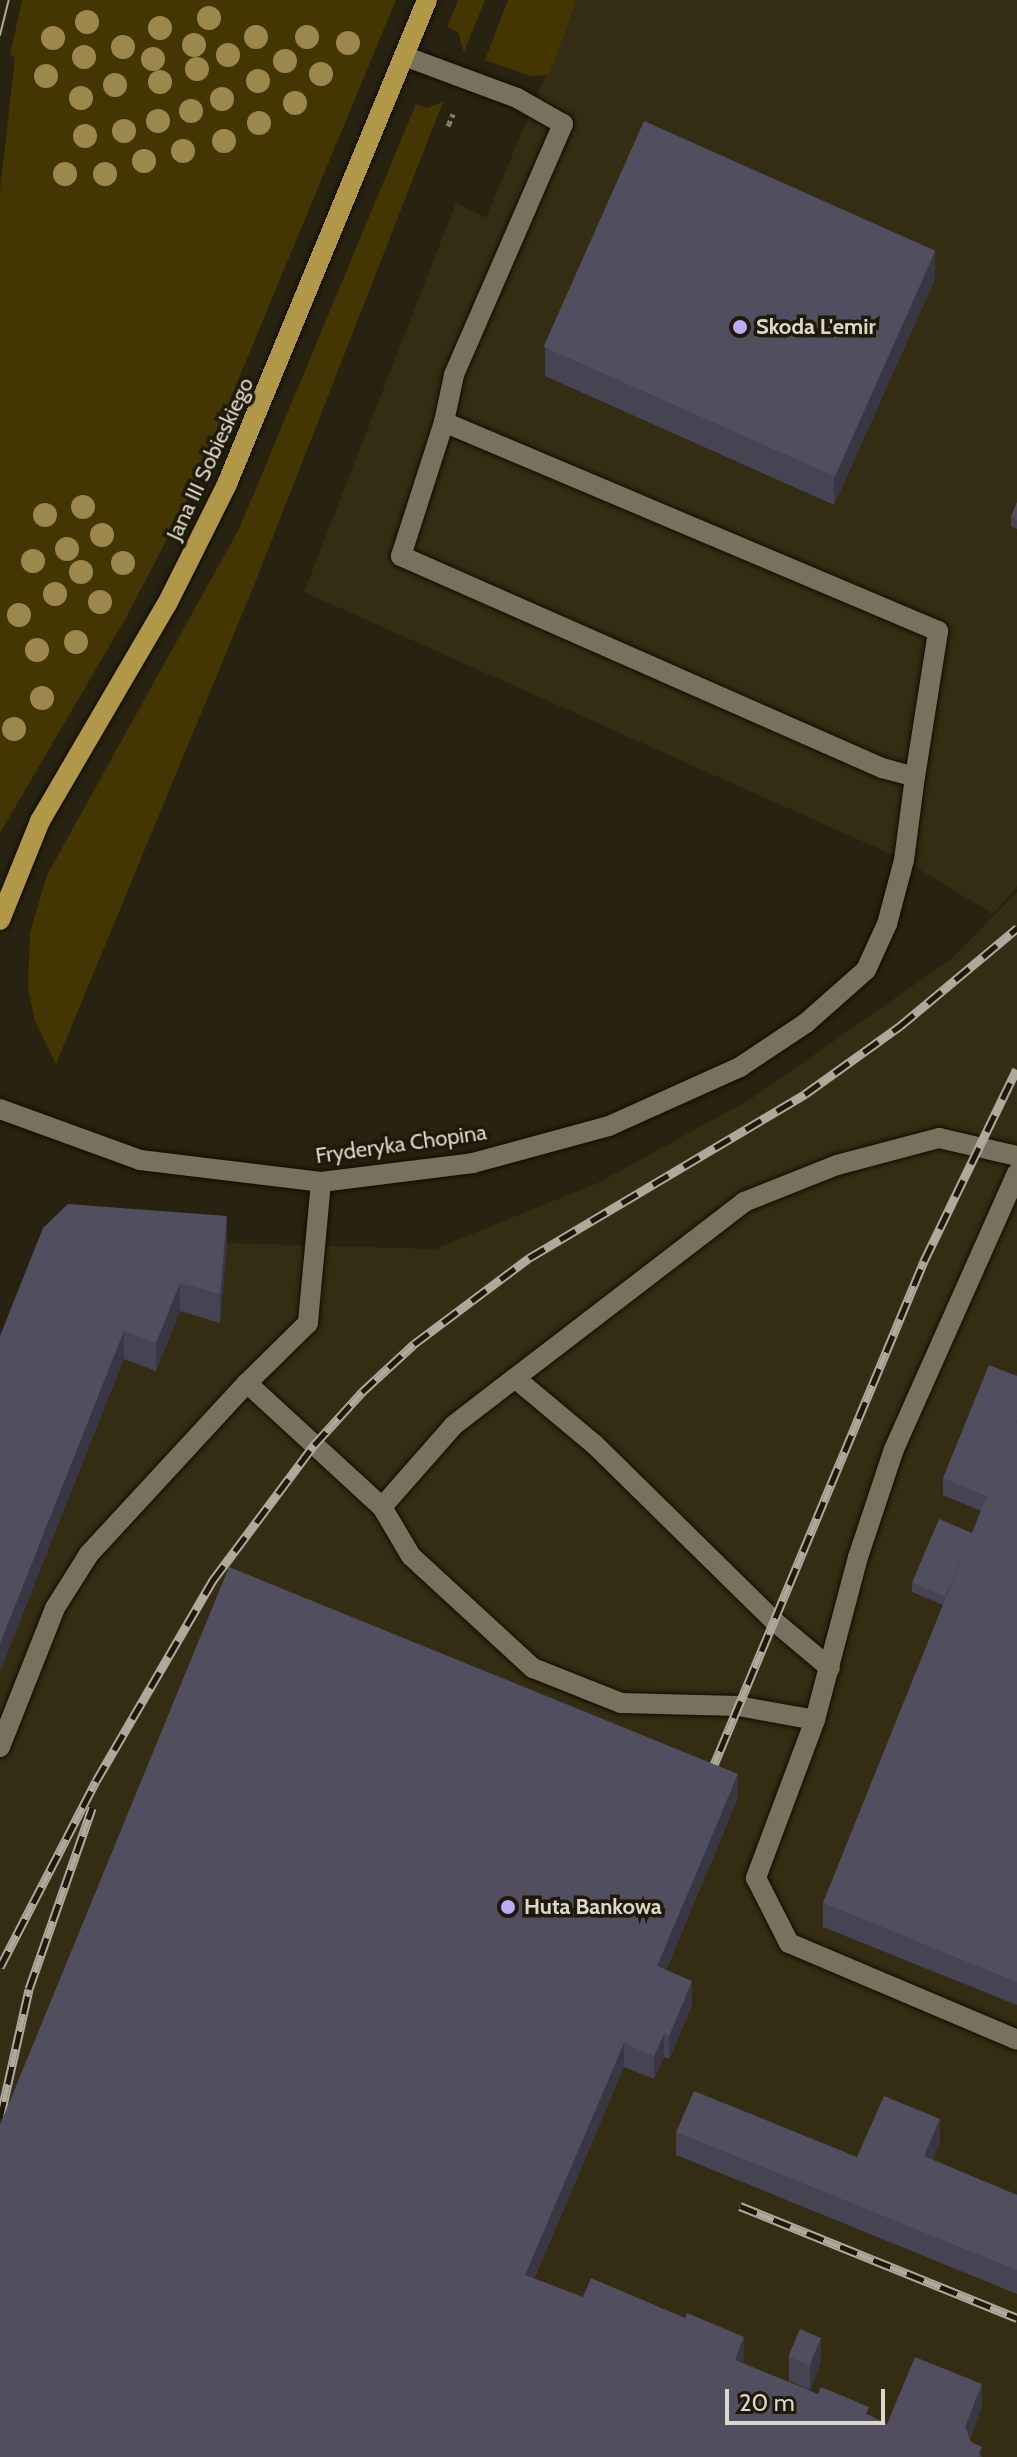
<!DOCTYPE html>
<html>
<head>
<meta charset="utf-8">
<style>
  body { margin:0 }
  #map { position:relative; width:1017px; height:2457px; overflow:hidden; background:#282211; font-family:Cabin,sans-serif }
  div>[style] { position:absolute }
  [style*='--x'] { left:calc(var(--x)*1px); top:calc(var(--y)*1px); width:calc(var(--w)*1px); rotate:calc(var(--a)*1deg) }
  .built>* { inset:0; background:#342c13 }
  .green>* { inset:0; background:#443602 }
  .path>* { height:5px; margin-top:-2.5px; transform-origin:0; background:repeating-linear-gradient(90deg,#837e70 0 6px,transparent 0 10px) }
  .roads { filter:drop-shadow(0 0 2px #110c00) drop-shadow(0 0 2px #110c00) }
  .minor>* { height:20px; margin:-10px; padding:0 10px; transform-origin:10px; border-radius:10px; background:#78715d }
  .major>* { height:20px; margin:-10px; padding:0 10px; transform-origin:10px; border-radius:10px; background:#b09848 }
  .tram>* { height:2px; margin:-1px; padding:0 1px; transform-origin:1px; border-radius:1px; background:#aea99d }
  .rail>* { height:9px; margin-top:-4.5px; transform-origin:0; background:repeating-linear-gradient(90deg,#1f1908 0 18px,#aea99d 0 36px); box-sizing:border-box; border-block:2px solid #aea99d }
  .trees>* { width:24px; height:24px; margin:-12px; border-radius:50%; background:#9c884d }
  .wall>* { inset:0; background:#464353 }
  .shaded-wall>* { inset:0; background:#393743 }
  .building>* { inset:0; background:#514e60; transform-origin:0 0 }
  .dots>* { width:22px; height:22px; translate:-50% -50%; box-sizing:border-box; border:4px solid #1f1908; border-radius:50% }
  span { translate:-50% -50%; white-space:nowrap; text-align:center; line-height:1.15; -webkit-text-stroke:7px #1f1908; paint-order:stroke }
  .poi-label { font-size:22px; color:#dbd7cc; font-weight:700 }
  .left { translate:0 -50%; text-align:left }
  .street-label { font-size:22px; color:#dbd7cc }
  .scale { position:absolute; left:725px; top:2389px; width:160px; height:36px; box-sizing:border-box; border:4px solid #dbd7cc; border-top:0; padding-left:10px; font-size:24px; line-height:28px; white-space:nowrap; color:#dbd7cc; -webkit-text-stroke:6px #1f1908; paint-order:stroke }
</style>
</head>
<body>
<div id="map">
  <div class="built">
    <i style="clip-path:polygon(577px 0,1017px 0,1017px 887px,993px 914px,904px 860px,304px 592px,456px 203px,486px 218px)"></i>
    <i style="clip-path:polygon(1017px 892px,1017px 2457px,0 2457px,0 1357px,78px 1229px,227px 1243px,435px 1249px,600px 1182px,751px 1099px,951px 959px)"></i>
  </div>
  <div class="green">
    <i style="clip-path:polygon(22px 0,396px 0,192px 491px,127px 616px,0 833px,0 191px,15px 57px,10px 55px)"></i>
    <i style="clip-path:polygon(458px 0,485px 0,464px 52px,458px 32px,447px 27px)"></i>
    <i style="clip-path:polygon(508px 0,577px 0,549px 75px,530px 76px,485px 60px)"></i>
    <i style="clip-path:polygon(443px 102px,255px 583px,56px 1064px,35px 1021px,28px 988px,30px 933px,47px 875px,239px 529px,416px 104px,427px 108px)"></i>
  </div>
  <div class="path">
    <i style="--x:448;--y:126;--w:13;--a:-67"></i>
  </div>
  <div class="roads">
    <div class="minor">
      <i style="--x:404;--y:56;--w:121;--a:20.4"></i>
      <i style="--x:517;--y:98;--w:53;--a:29.5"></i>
      <i style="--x:563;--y:124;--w:274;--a:113.5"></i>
      <i style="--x:454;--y:375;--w:48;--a:102"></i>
      <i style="--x:444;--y:422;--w:141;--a:107.8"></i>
      <i style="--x:401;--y:556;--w:526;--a:23.79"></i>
      <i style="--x:882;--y:768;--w:34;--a:15"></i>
      <i style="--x:915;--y:777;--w:148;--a:-81"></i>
      <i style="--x:938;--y:631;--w:536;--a:-157.07"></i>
      <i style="--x:0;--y:1109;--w:149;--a:20"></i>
      <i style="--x:140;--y:1160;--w:182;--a:6.9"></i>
      <i style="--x:321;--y:1182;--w:153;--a:-7.1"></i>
      <i style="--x:473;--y:1163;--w:141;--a:-15.2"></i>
      <i style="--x:609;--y:1126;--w:144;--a:-24.2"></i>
      <i style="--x:740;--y:1067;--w:79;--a:-33.7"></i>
      <i style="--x:806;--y:1023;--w:80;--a:-41.5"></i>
      <i style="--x:866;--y:970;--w:51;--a:-65.5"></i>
      <i style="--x:887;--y:924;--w:66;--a:-75.1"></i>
      <i style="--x:904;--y:860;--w:84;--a:-82.5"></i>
      <i style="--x:1017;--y:1173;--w:302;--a:114"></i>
      <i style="--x:894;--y:1449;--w:114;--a:108.4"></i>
      <i style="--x:858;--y:1557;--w:169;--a:104.8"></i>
      <i style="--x:815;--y:1720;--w:169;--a:110.5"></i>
      <i style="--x:756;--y:1878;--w:73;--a:63.1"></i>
      <i style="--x:789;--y:1943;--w:248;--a:23"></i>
      <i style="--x:321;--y:1182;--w:142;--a:95.3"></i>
      <i style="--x:308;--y:1323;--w:86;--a:135.5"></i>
      <i style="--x:247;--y:1383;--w:183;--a:42.6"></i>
      <i style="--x:382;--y:1507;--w:57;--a:59.4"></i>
      <i style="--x:411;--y:1556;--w:166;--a:42.6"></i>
      <i style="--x:533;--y:1668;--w:95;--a:21.7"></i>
      <i style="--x:621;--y:1703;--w:117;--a:1.5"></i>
      <i style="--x:738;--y:1706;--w:78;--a:10.3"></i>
      <i style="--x:515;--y:1378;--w:289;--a:-37.5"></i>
      <i style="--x:744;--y:1202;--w:100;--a:-21.7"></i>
      <i style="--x:837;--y:1165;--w:106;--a:-14.8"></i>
      <i style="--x:939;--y:1138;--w:80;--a:13"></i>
      <i style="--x:382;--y:1507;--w:109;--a:-48.7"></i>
      <i style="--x:454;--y:1425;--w:77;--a:-37.6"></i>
      <i style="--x:515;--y:1378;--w:104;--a:39.9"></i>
      <i style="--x:595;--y:1445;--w:251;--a:44.5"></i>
      <i style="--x:774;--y:1621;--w:73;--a:40"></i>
      <i style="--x:0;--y:1747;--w:149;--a:-68.4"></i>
      <i style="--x:55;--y:1608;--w:64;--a:-57.8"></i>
      <i style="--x:89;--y:1554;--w:233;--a:-47.3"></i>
    </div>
    <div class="major">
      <i style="--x:0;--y:920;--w:107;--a:-68"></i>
      <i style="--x:40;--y:821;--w:251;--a:-59.7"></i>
      <i style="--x:167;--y:604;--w:134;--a:-63.4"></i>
      <i style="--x:227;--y:484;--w:524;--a:-67.55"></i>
    </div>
  </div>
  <div class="tram">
    <i style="--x:0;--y:35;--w:36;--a:-76"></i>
  </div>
  <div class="rail">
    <i style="--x:706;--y:1784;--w:567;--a:-67.37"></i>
    <i style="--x:924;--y:1261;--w:213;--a:-64.2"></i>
    <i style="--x:0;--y:1967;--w:209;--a:-62.7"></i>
    <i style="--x:96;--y:1781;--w:233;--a:-59.8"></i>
    <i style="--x:213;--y:1580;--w:169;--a:-53.2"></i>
    <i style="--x:314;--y:1445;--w:72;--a:-47.8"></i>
    <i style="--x:362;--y:1392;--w:71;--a:-42.7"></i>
    <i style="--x:414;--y:1344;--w:144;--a:-36.8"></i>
    <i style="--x:529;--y:1258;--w:321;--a:-30.7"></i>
    <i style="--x:805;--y:1094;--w:117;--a:-35.6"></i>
    <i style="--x:900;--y:1026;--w:153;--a:-39.9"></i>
    <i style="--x:0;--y:2119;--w:133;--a:-77.4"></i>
    <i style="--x:29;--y:1989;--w:192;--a:-70.8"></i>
    <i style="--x:740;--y:2206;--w:299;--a:22"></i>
  </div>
  <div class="trees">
    <i style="left:209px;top:18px"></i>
    <i style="left:87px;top:22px"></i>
    <i style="left:160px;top:28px"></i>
    <i style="left:256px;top:37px"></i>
    <i style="left:307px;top:37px"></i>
    <i style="left:53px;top:38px"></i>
    <i style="left:348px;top:43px"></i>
    <i style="left:194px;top:45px"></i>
    <i style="left:123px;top:47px"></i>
    <i style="left:228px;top:55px"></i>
    <i style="left:84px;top:57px"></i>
    <i style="left:153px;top:59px"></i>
    <i style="left:285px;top:61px"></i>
    <i style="left:197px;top:69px"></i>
    <i style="left:321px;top:74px"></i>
    <i style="left:46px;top:76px"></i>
    <i style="left:258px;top:81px"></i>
    <i style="left:160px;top:82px"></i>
    <i style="left:115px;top:85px"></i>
    <i style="left:81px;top:98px"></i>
    <i style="left:222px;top:99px"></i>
    <i style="left:295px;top:103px"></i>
    <i style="left:191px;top:111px"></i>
    <i style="left:158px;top:121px"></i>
    <i style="left:259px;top:123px"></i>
    <i style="left:124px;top:131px"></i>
    <i style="left:85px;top:136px"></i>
    <i style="left:224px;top:141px"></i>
    <i style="left:183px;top:151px"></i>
    <i style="left:144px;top:161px"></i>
    <i style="left:65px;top:174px"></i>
    <i style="left:105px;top:174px"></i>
    <i style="left:83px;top:507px"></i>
    <i style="left:45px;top:515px"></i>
    <i style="left:102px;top:535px"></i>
    <i style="left:67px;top:549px"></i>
    <i style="left:33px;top:561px"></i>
    <i style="left:123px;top:563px"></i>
    <i style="left:81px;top:572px"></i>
    <i style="left:55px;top:594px"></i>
    <i style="left:100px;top:602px"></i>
    <i style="left:19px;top:615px"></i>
    <i style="left:76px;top:642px"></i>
    <i style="left:37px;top:650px"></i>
    <i style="left:42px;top:698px"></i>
    <i style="left:14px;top:729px"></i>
  </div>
  <div class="wall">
    <i style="clip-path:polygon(935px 279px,834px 505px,545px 376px,545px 347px)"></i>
    <i style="clip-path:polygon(1017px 502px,1017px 529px,1011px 526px,1011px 517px)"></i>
    <i style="clip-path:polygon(227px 1244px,220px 1323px,180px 1311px,156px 1371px,124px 1359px,0 1336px)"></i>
    <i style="clip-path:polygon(1017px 1376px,1017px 2005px,823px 1927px,823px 1903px,943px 1605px,912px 1592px,912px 1583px,972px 1533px,981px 1511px,943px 1495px,943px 1478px)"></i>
    <i style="clip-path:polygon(738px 1798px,666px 1970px,692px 2005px,669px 2059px,664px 2057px,654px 2079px,624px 2067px,534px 2279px,744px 2360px,742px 2363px,869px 2415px,887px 2424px,982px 2407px,970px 2439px,982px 2457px,0 2457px)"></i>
    <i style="clip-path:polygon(676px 2132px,857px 2157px,940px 2143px,932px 2160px,1017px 2195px,1017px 2294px,676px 2155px)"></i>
    <i style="clip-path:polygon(789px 2357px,821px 2362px,810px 2390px,789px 2381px)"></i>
  </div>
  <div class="shaded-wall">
    <i style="clip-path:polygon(935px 251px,935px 279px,834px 505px,834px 477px)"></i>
    <i style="clip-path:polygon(227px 1216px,227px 1244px,220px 1323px,220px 1294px)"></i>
    <i style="clip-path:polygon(180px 1283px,180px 1311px,156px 1371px,156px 1343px)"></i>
    <i style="clip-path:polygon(124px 1331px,124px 1359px,0 1672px,0 1644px)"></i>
    <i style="clip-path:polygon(738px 1774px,738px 1798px,657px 1990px,657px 1966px)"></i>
    <i style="clip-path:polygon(692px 1981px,692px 2005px,669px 2059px,669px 2036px)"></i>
    <i style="clip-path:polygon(664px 2034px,664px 2057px,654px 2079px,654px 2056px)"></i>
    <i style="clip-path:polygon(624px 2043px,624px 2067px,525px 2299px,525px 2275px)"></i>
    <i style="clip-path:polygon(940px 2119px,940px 2143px,924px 2180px,924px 2156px)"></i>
    <i style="clip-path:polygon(744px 2337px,744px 2360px,735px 2383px,735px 2360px)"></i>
    <i style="clip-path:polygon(821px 2338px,821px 2362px,810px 2390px,810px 2366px)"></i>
    <i style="clip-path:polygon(982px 2384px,982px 2407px,965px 2451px,965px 2427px)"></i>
  </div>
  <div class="building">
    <i style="left:644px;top:121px;width:319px;height:247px;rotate:24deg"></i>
    <i style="clip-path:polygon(1017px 502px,1017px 520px,1011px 517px)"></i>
    <i style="clip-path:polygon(68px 1204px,227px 1216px,220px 1294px,180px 1283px,156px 1343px,124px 1331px,0 1644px,0 1336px,43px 1228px)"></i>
    <i style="clip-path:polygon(989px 1365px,1017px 1376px,1017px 1420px,987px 1496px,943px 1478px)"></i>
    <i style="clip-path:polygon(1017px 1421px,1017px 1982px,823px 1903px)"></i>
    <i style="left:939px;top:1519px;width:36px;height:69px;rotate:23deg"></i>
    <i style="clip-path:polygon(229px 1567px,738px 1774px,657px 1966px,692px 1981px,669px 2036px,664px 2034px,654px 2056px,624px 2043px,525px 2275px,583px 2297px,591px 2278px,685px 2318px,687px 2313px,744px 2337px,735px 2360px,818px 2394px,821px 2387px,869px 2407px,866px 2414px,887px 2424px,915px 2357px,982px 2384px,965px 2427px,971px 2442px,982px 2447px,978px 2457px,0 2457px,0 2125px)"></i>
    <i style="clip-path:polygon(694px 2091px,857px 2157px,884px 2096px,940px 2119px,924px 2156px,1017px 2195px,1017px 2270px,676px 2132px)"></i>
    <i style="left:800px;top:2329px;width:23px;height:30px;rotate:23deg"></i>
  </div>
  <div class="dots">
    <i style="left:740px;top:327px;background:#bbaaf6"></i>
    <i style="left:508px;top:1907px;background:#bbaaf6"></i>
  </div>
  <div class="poi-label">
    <span class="left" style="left:756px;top:327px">Skoda L'emir</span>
    <span class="left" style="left:524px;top:1907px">Huta Bankowa</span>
  </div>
  <div class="street-label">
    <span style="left:210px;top:459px;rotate:-65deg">Jana III Sobieskiego</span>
    <span style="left:401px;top:1144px;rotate:-8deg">Fryderyka Chopina</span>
  </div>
  <div class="scale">20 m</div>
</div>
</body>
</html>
